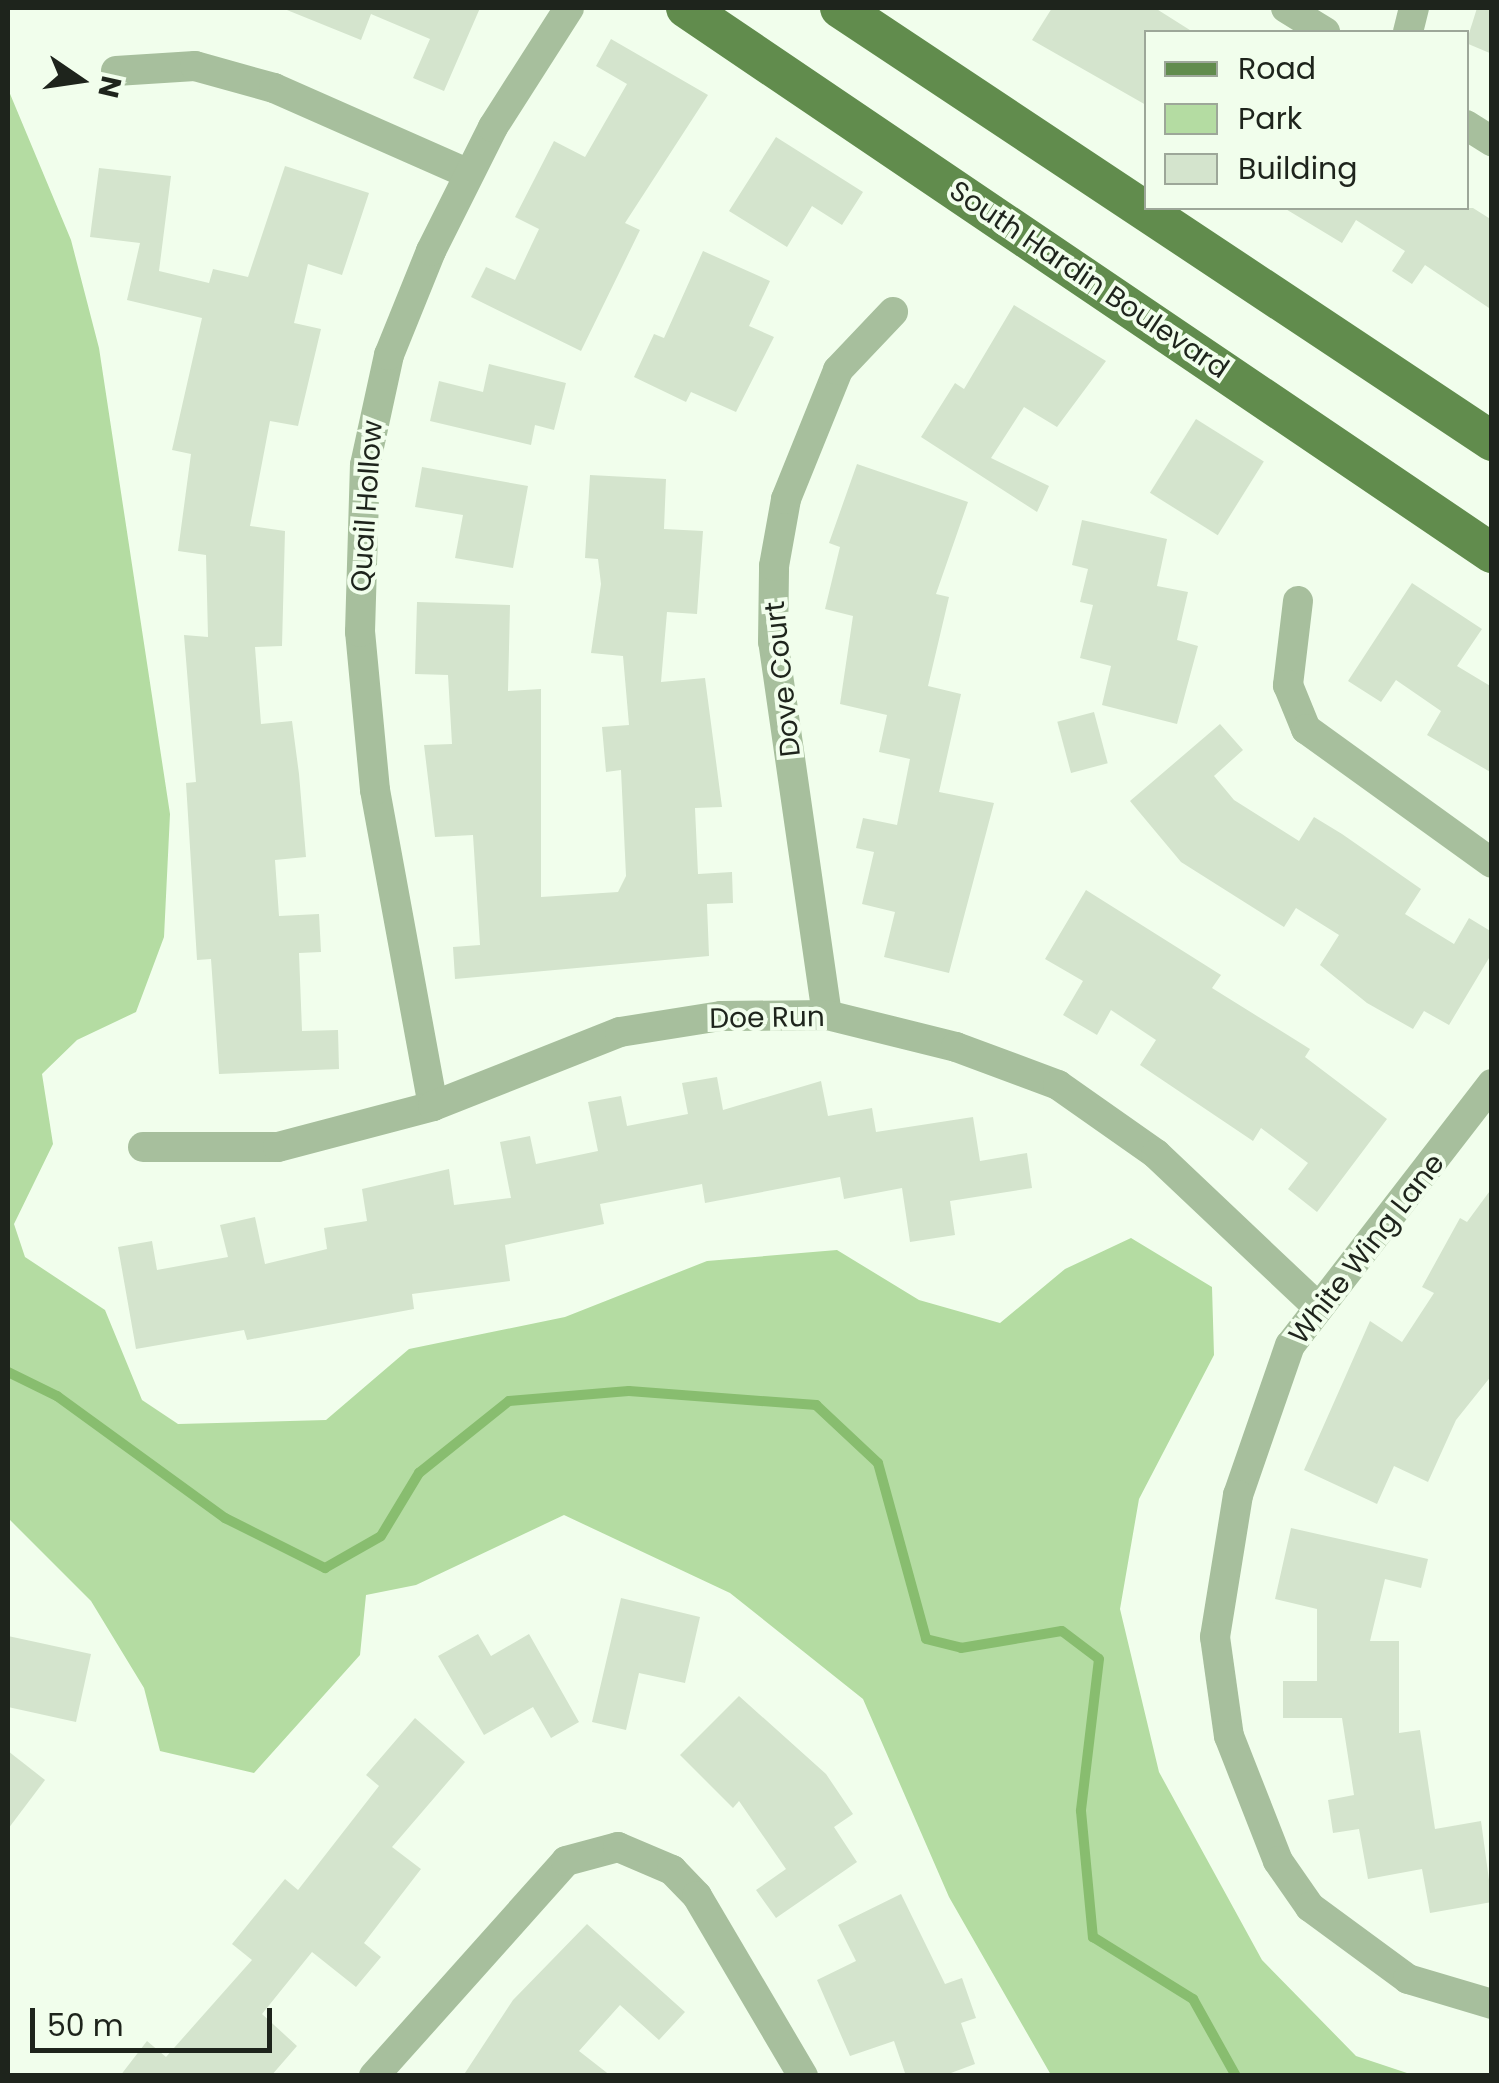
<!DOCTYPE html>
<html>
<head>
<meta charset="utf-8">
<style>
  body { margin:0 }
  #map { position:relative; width:1499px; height:2083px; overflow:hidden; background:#f1feec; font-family:Poppins,sans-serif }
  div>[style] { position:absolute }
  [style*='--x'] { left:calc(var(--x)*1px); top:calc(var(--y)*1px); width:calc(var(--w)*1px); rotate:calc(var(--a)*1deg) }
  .green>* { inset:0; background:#b4dca2 }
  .stream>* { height:10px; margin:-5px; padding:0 5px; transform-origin:5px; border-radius:5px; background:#88bd6f }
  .building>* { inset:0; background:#d4e4cd; transform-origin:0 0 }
  .minor>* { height:30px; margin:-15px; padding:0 15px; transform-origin:15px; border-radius:15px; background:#a7bf9d }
  .major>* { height:40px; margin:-20px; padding:0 20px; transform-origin:20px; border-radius:20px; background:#618c4d }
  span { translate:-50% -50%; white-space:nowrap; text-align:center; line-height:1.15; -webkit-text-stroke:8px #f1feec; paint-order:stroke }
  .street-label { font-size:28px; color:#1e241c }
  .frame { position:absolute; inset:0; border:10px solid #1e241c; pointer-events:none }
  .legend { position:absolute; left:1144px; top:30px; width:325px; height:180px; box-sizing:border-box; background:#f1feec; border:2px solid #9da799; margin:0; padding:12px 18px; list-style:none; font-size:30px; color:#1e241c }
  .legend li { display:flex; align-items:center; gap:20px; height:50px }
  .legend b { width:50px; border:2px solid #9da799 }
  .north { position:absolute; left:30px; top:30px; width:100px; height:100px; -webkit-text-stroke:8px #f1feec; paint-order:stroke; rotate:103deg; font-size:28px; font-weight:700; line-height:40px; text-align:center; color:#1e241c }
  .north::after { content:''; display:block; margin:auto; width:35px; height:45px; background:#1e241c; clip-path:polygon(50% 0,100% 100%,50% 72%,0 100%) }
  .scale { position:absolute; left:30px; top:2008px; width:242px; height:45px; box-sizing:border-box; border:5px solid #1e241c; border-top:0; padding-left:12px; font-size:30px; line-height:35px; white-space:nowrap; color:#1e241c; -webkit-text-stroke:8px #f1feec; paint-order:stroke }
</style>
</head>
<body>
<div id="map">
  <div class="green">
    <i style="clip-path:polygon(8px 89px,71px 240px,99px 348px,170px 814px,164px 937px,136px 1012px,77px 1040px,42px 1074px,53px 1144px,14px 1224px,25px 1257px,105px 1310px,142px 1400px,178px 1424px,326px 1420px,409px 1349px,565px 1317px,707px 1261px,837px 1250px,919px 1300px,1000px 1323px,1065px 1269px,1131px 1238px,1212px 1287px,1214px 1355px,1139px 1499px,1120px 1609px,1159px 1772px,1262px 1960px,1356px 2056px,1413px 2075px,1051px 2075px,949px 1897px,863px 1699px,730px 1593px,564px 1515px,416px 1585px,366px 1595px,360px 1655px,254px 1773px,160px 1751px,144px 1688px,91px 1601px,8px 1518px)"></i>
  </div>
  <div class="stream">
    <i style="--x:8;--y:1372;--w:55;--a:26.1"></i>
    <i style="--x:57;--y:1396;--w:208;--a:36"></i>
    <i style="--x:225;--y:1518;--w:112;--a:26.6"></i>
    <i style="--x:325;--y:1568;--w:64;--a:-29.7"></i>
    <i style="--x:381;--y:1536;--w:74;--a:-58.9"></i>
    <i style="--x:419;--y:1473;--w:115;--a:-38.7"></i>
    <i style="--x:509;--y:1401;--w:120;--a:-4.8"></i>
    <i style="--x:629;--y:1391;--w:188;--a:4.3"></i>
    <i style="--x:816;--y:1405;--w:85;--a:43.1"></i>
    <i style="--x:878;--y:1463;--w:182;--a:74.7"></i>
    <i style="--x:926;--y:1639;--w:36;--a:14"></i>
    <i style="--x:961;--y:1648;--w:102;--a:-9.6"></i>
    <i style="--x:1062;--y:1631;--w:46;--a:37.1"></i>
    <i style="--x:1099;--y:1659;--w:153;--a:96.8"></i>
    <i style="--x:1081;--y:1811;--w:127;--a:84.6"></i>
    <i style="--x:1093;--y:1937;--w:118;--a:31.8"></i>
    <i style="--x:1193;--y:1999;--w:88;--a:60.8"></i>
  </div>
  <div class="building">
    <i style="clip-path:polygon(282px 8px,480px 8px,444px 91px,413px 78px,430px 39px,371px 14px,361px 40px)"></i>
    <i style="clip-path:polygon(1052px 8px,1155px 8px,1193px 32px,1146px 32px,1146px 105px,1032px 40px)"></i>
    <i style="clip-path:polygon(1477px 8px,1492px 8px,1492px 54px,1466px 43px)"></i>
    <i style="clip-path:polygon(611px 39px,708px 95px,625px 223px,640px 230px,581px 351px,471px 297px,486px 267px,515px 280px,539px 229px,515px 217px,554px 141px,585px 157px,627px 84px,596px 66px)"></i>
    <i style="clip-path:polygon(776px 137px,863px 192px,842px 225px,812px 206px,787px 247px,729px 211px)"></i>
    <i style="clip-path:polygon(285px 166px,369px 193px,342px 275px,308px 264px,294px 323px,321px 329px,298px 426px,270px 421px,250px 526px,285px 531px,282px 646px,255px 647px,261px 724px,292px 721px,299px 774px,306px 857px,275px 860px,279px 916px,319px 914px,321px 952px,299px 953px,302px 1031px,338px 1030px,339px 1069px,219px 1074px,211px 959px,197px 960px,186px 783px,196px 782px,184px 635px,208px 637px,206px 555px,178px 551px,191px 454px,172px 450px,202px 318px,127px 300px,140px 243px,90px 237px,99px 168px,171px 176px,159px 271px,209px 283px,213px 269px,248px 277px)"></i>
    <i style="clip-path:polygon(1284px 208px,1473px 208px,1492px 220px,1492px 310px,1425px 265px,1412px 284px,1392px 271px,1405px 251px,1356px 220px,1342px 243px)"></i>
    <i style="clip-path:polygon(703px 251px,770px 281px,749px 326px,774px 337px,736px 412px,691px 392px,686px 402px,634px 377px,654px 334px,664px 338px)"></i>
    <i style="clip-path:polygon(1014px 305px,1106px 361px,1057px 427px,1024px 407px,991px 458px,1049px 486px,1037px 512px,921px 437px,955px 383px,964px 389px)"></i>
    <i style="clip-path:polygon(489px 364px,566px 383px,554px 430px,535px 425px,531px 445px,430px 421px,439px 381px,483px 392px)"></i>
    <i style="left:1196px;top:419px;width:80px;height:87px;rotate:32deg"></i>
    <i style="clip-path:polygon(857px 464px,968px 502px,936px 594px,949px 597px,928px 686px,961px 694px,939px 792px,994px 803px,949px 973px,884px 957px,895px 912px,862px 904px,874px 852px,856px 848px,863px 818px,897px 825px,910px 759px,879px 752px,887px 715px,840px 704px,853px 616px,825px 609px,840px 547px,829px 543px)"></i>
    <i style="clip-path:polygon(422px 467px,528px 486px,513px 568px,455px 558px,463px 515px,415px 507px)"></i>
    <i style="clip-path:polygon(590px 475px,666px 479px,664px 529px,703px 531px,697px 614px,667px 612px,661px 682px,705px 678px,722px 807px,695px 808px,698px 874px,732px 872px,733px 903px,707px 904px,709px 956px,455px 979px,453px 947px,480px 945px,473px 835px,435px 837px,424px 745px,452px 744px,448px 675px,415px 674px,417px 602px,510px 605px,508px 691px,541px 689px,541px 897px,618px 892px,626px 876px,621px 770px,606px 772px,602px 727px,629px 725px,623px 656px,591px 653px,601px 584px,598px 559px,585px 558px)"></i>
    <i style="clip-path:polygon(1082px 520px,1167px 539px,1157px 586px,1188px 592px,1177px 640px,1198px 646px,1177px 724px,1102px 705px,1111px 666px,1080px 658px,1093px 605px,1080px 602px,1088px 569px,1072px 565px)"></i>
    <i style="clip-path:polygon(1412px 583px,1482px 629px,1457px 666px,1492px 687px,1492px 773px,1427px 735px,1441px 711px,1396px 680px,1381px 702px,1348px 681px)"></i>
    <i style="left:1094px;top:712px;width:53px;height:38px;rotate:75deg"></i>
    <i style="clip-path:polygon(1220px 724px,1243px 750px,1214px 776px,1234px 800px,1299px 841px,1314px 817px,1342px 834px,1421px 889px,1405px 914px,1454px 944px,1469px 918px,1492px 932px,1492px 953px,1449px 1025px,1424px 1011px,1413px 1029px,1367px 1003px,1320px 965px,1339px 935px,1296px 908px,1284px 927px,1181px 862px,1130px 801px)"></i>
    <i style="clip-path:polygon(1086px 890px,1221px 975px,1212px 988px,1310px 1049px,1305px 1057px,1387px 1119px,1317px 1212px,1288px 1189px,1308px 1163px,1261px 1128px,1253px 1141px,1140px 1065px,1156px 1040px,1111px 1010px,1097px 1035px,1063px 1015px,1083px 981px,1045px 959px)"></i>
    <i style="clip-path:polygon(717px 1077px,723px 1110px,821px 1081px,828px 1116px,872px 1108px,876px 1132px,973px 1117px,980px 1161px,1027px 1153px,1032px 1188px,950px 1201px,955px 1235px,910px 1242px,902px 1188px,844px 1199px,840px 1177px,705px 1203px,702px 1184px,600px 1204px,604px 1224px,505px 1245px,510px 1281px,412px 1294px,414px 1309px,247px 1340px,244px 1330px,136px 1349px,118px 1247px,152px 1241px,157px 1270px,228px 1257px,220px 1225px,255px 1217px,265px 1264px,327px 1249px,324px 1228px,367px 1221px,362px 1189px,449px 1169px,454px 1205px,511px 1198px,500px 1142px,530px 1136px,536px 1164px,598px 1151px,588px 1102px,621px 1096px,627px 1126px,688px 1114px,682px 1083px)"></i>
    <i style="clip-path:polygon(1492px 1188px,1492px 1375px,1456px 1420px,1428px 1482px,1394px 1466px,1377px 1504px,1304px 1470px,1370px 1321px,1402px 1342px,1434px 1293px,1422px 1287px,1460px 1218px,1467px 1222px)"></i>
    <i style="clip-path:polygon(1291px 1528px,1428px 1559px,1421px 1588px,1385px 1579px,1370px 1641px,1399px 1641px,1399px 1733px,1420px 1730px,1435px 1829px,1481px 1821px,1492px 1902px,1430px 1913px,1422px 1869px,1368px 1879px,1359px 1829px,1333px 1833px,1328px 1800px,1354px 1795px,1342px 1718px,1283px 1718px,1283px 1681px,1317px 1681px,1317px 1609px,1275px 1599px)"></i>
    <i style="clip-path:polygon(621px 1598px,700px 1617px,685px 1683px,639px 1673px,626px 1730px,592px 1722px)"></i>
    <i style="clip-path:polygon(478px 1634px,491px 1656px,529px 1634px,579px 1722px,551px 1738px,533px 1707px,484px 1735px,438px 1656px)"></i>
    <i style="clip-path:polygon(8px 1636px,91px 1654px,76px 1722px,8px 1707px)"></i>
    <i style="clip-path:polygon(739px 1696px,826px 1774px,853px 1814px,834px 1827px,857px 1862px,776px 1918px,756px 1890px,786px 1869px,739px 1801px,733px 1808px,680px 1755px)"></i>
    <i style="clip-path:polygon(415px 1718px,465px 1762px,392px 1847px,421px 1869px,364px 1943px,381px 1957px,356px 1987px,312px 1952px,262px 2014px,297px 2046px,271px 2076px,120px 2076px,147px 2041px,166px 2057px,252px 1960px,232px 1944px,285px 1879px,298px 1890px,379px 1786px,366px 1775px)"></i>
    <i style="clip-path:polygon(8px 1751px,45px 1780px,8px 1829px)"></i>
    <i style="clip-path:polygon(901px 1894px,945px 1984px,962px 1978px,976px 2018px,961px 2023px,975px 2064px,943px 2076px,906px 2076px,894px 2041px,850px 2056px,817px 1980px,856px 1961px,838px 1925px)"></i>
    <i style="clip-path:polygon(587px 1924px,685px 2012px,659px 2040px,620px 2005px,579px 2051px,611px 2076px,463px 2076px,513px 2000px)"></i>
  </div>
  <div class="minor">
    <i style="--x:1286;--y:8;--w:46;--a:31.6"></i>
    <i style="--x:1408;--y:32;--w:25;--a:-76"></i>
    <i style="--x:116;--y:71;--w:79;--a:-3.6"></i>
    <i style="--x:195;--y:66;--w:82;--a:15.6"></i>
    <i style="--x:274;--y:88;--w:213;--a:23.8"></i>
    <i style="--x:1466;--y:125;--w:31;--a:32"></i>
    <i style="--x:1298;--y:601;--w:85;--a:96.8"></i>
    <i style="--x:1288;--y:685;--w:48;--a:67.8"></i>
    <i style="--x:1306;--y:729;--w:229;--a:35.8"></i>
    <i style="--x:827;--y:1015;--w:377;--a:-98.2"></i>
    <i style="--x:773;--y:642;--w:76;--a:-89.2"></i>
    <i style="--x:774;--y:566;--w:68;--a:-79.8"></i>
    <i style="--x:786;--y:499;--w:139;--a:-68"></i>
    <i style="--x:838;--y:370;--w:80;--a:-46.5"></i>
    <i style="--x:1492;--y:1084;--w:330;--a:127.7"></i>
    <i style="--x:1290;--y:1345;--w:159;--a:109.1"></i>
    <i style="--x:1238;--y:1495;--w:144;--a:99.2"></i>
    <i style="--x:1215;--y:1637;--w:100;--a:82"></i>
    <i style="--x:1229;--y:1736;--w:134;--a:68.6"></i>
    <i style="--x:1278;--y:1861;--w:56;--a:55.2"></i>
    <i style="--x:1310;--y:1907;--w:122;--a:36.3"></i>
    <i style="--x:1408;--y:1979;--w:88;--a:16.6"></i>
    <i style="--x:433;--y:1106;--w:321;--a:-100.4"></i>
    <i style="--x:375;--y:790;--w:159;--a:-95.4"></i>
    <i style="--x:360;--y:632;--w:167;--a:-88.3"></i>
    <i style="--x:365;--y:465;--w:113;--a:-77.7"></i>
    <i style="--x:389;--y:355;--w:112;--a:-68"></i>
    <i style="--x:431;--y:251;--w:139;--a:-63.4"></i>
    <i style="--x:493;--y:127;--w:141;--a:-57.4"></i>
    <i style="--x:143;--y:1147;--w:135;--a:0"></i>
    <i style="--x:278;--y:1147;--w:160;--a:-14.8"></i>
    <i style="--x:433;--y:1106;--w:201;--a:-21.6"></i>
    <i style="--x:620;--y:1032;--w:102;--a:-9"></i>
    <i style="--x:721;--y:1016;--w:106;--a:-0.5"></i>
    <i style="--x:827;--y:1015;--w:133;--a:13.9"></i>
    <i style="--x:956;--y:1047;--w:109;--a:20.4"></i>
    <i style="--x:1058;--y:1085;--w:120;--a:35.1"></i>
    <i style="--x:1156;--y:1154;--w:223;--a:43.4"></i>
    <i style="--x:374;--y:2076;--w:288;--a:-48.2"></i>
    <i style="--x:566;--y:1861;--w:54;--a:-15.1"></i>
    <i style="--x:618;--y:1847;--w:59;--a:23.1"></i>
    <i style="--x:672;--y:1870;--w:36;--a:46"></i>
    <i style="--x:697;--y:1896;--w:209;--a:59.5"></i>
  </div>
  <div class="major">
    <i style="--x:686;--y:8;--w:973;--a:34.07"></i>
    <i style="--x:840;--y:8;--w:783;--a:33.59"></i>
  </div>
  <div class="street-label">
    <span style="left:1089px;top:280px;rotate:34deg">South Hardin Boulevard</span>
    <span style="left:367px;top:506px;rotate:-86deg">Quail Hollow</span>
    <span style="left:783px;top:679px;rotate:-96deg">Dove Court</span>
    <span style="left:767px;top:1018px;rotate:-1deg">Doe Run</span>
    <span style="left:1367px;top:1249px;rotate:-52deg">White Wing Lane</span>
  </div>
  <div class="frame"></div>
  <ul class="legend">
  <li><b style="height:12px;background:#618c4d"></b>Road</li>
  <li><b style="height:28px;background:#b4dca2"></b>Park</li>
  <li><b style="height:28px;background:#d4e4cd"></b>Building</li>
  </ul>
  <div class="north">N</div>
  <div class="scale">50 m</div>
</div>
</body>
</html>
